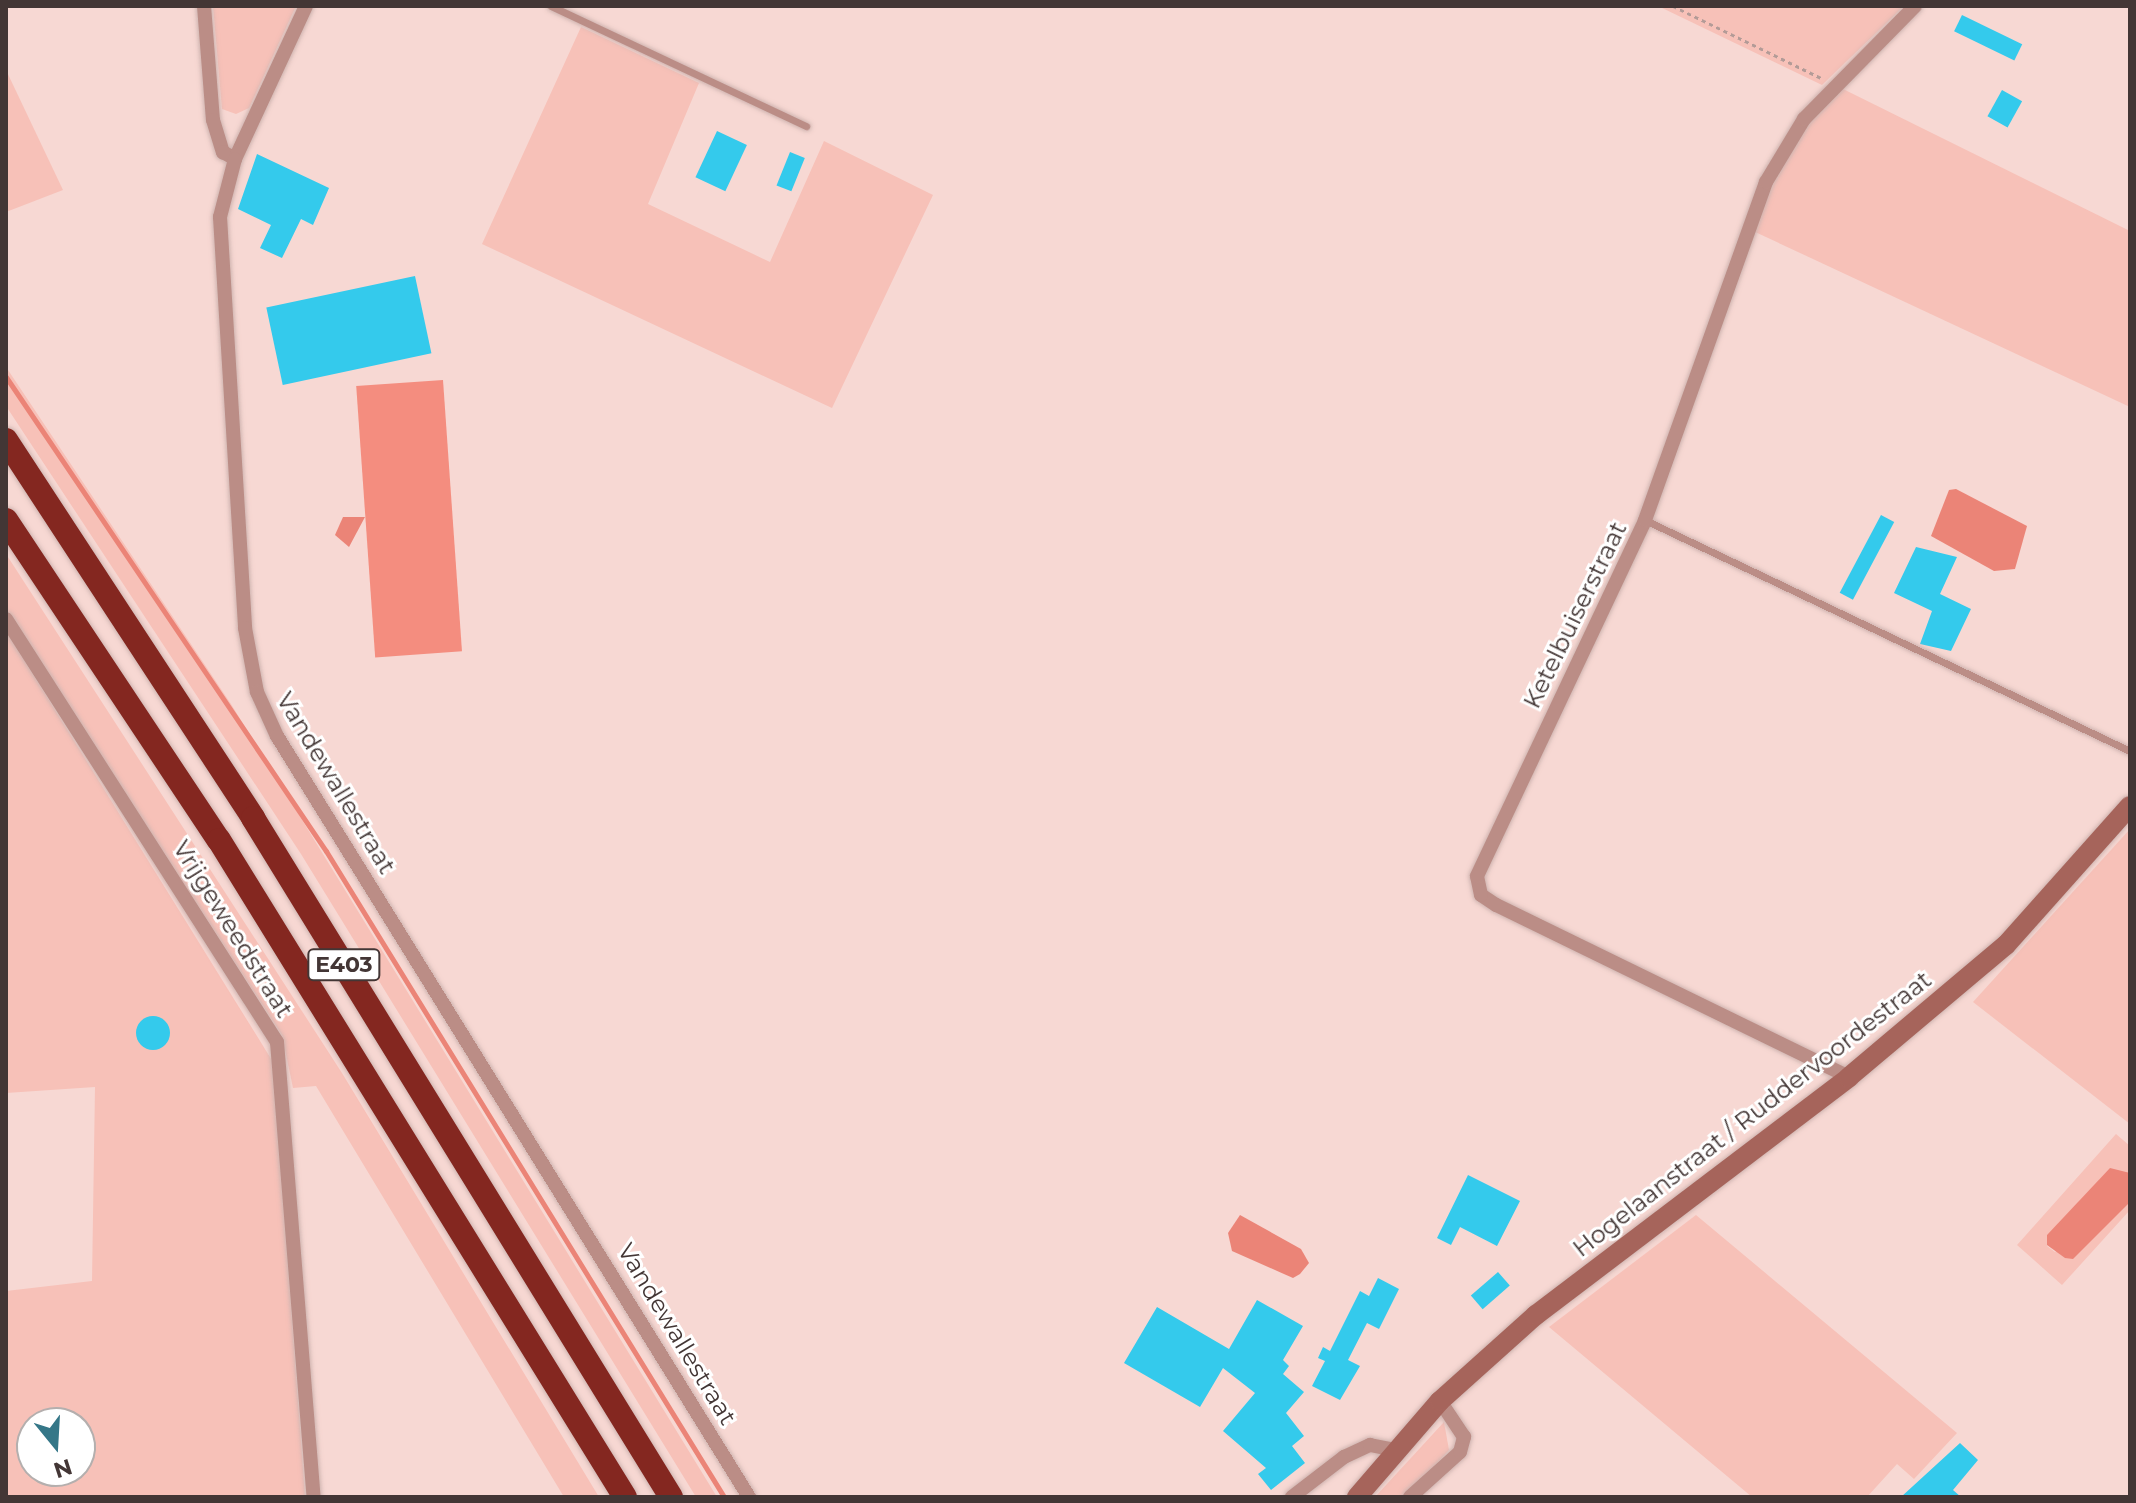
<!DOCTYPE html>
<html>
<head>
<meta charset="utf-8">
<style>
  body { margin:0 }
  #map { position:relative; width:2136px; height:1503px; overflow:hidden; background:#f7d8d3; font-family:Montserrat,sans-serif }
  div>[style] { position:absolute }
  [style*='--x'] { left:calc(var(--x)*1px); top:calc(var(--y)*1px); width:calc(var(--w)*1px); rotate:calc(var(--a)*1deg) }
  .green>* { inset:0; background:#f7c1b8 }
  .forest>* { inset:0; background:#f48d7f; transform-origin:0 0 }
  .water>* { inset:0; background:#eb8477 }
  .stream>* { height:5px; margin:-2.5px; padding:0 2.5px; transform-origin:2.5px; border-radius:2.5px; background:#eb8477 }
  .building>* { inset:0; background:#34caec; transform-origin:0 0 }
  .round { border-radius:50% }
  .path>* { height:3px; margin-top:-1.5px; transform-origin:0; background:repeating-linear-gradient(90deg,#b39b97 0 4px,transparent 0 8px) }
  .roads { filter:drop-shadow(0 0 2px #cfb4b0) drop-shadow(0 0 2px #cfb4b0) }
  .lane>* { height:7px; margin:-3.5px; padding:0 3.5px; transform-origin:3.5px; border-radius:3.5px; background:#bb8d86 }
  .street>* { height:14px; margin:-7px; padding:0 7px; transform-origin:7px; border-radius:7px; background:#bb8d86 }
  .secondary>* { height:20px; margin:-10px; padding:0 10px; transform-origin:10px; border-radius:10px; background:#a6645b }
  .highway>* { height:24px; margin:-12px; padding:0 12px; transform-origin:12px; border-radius:12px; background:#842720 }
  span { translate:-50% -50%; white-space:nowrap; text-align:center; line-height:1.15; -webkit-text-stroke:6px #fff; paint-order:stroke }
  .shield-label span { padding:2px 6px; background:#fff; border:2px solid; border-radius:6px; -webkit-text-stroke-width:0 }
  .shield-label { font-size:22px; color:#433635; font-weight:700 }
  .street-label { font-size:24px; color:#433635 }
  .frame { position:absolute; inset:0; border:8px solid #433635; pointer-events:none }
  .north { position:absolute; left:16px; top:1407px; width:80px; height:80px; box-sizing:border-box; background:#fff; border:2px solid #b4afae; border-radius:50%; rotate:162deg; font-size:22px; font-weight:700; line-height:32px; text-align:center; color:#433635 }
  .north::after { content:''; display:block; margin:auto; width:28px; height:36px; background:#357788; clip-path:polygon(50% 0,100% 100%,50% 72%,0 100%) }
</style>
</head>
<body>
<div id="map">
  <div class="green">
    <i style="clip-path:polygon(213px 6px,296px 6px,249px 108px,236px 114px,222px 109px)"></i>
    <i style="clip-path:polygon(1658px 6px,1904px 6px,1822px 85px)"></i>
    <i style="clip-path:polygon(581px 27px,699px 83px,648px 204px,770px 262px,824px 141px,933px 195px,832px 408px,482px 244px)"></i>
    <i style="clip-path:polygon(6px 70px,63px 190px,6px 212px)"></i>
    <i style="clip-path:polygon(1841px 88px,2130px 231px,2130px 407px,1753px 231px,1791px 144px)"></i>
    <i style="clip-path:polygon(6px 367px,231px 704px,717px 1497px,696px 1497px,301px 854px,6px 406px)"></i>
    <i style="clip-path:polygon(6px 554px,342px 1073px,599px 1497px,564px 1497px,316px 1086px,293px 1088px,282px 1035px,6px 609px)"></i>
    <i style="clip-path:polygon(evenodd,6px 631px,273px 1062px,305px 1497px,6px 1497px,6px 1291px,92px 1281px,95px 1087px,6px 1093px,6px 631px,32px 1423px,80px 1423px,80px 1471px,32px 1471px,32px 1423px)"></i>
    <i style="clip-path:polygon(2130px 829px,2130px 1124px,1973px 1002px)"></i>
    <i style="clip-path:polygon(2116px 1134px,2130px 1146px,2130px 1173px,2047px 1235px,2047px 1246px,2055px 1252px,2130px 1202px,2130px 1210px,2062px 1285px,2017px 1245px)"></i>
    <i style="clip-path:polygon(1696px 1215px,1957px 1433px,1914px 1479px,1897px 1464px,1867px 1497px,1752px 1497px,1549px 1327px)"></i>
    <i style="clip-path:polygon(1444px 1422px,1449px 1450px,1406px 1497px,1375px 1497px)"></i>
  </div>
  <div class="forest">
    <i style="left:443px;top:380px;width:272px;height:87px;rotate:86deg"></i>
  </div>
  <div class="water">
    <i style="clip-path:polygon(1956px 489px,2027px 526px,2015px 569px,1994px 571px,1931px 536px,1949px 490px)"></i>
    <i style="clip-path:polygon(343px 517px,365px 517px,349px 547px,335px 535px)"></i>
    <i style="clip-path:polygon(2110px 1168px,2130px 1173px,2130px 1202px,2073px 1259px,2065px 1258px,2047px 1245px,2047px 1235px)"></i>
    <i style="clip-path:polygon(1240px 1215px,1301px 1249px,1309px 1263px,1300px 1274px,1293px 1278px,1232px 1251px,1228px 1233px)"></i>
  </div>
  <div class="stream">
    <i style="--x:6;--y:377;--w:572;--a:55.98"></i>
    <i style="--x:326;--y:851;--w:759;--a:58.36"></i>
  </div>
  <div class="building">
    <i style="left:1962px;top:15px;width:67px;height:18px;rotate:26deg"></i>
    <i style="left:2002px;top:90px;width:23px;height:30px;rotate:29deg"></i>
    <i style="left:717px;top:131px;width:33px;height:51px;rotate:25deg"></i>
    <i style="left:790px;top:152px;width:16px;height:36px;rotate:22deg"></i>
    <i style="clip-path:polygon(257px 154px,329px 188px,313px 225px,301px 219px,282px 258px,260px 248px,271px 225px,238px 209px)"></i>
    <i style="left:415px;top:276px;width:79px;height:152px;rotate:78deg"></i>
    <i style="left:1881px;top:515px;width:15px;height:88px;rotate:28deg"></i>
    <i style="clip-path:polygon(1916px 547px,1957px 557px,1940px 594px,1971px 609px,1951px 651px,1920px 644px,1932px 611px,1894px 593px)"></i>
    <i class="round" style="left:136px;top:1016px;width:34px;height:34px"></i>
    <i style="clip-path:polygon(1468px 1175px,1520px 1201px,1497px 1246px,1460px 1227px,1451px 1245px,1437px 1238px)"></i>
    <i style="left:1498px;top:1272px;width:18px;height:36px;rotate:49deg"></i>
    <i style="clip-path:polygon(1378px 1278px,1399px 1289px,1379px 1329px,1367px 1323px,1348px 1360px,1360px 1366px,1340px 1400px,1312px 1386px,1325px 1361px,1318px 1358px,1323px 1347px,1330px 1351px,1360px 1291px,1369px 1296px)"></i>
    <i style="clip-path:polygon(1257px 1300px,1303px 1326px,1283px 1360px,1289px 1366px,1283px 1374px,1304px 1392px,1286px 1413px,1304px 1436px,1292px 1446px,1305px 1463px,1271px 1490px,1258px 1474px,1266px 1468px,1223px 1431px,1255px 1393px,1223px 1368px,1200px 1407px,1124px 1363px,1157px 1307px,1229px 1349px)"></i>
    <i style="clip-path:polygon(1960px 1443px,1978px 1460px,1953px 1490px,1961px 1497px,1901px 1497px)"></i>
  </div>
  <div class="path">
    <i style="--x:1673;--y:6;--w:165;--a:25.9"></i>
  </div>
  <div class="roads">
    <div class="lane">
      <i style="--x:551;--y:6;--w:282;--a:25.2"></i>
      <i style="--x:1645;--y:520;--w:537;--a:25.47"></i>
    </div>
    <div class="street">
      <i style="--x:204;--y:6;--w:114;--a:85.5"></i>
      <i style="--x:213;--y:120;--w:34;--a:73"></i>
      <i style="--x:223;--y:152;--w:14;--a:30"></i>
      <i style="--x:306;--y:6;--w:169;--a:114.9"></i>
      <i style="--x:235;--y:159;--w:60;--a:104.5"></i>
      <i style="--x:220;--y:217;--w:412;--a:86.5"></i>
      <i style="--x:245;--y:628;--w:65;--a:79.4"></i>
      <i style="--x:257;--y:692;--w:48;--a:65.6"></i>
      <i style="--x:277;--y:736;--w:895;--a:58.19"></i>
      <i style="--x:6;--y:619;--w:502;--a:57.35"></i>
      <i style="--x:277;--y:1042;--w:457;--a:85.4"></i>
      <i style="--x:1849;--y:1077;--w:393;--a:-154"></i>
      <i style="--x:1496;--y:905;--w:18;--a:-146"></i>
      <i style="--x:1481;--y:895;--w:19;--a:-102"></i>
      <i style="--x:1477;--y:876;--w:394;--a:-64.7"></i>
      <i style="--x:1645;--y:520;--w:359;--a:-70.3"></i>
      <i style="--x:1766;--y:182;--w:74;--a:-58.9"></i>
      <i style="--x:1804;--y:119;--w:158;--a:-45.5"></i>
      <i style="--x:1292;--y:1497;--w:66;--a:-37.6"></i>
      <i style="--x:1344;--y:1457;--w:29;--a:-25"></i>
      <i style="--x:1370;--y:1445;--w:25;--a:11"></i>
      <i style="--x:1410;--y:1497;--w:67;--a:-42"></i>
      <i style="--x:1460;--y:1452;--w:16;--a:-75"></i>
      <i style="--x:1464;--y:1437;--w:43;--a:-123.7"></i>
    </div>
    <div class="secondary">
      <i style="--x:1357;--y:1497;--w:127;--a:-49.2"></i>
      <i style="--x:1440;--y:1401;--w:129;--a:-41.9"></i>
      <i style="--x:1536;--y:1315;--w:393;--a:-37.2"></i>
      <i style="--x:1849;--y:1077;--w:205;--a:-40.1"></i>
      <i style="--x:2006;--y:945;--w:186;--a:-48.3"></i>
    </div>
    <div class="highway">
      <i style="--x:6;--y:440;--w:452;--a:56.8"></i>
      <i style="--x:253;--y:818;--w:797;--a:58.38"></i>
      <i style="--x:6;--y:520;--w:384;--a:56.4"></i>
      <i style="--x:219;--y:840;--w:772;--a:58.29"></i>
    </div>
  </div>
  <div class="shield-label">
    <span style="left:344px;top:965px">E403</span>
  </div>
  <div class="street-label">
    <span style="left:1575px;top:615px;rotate:-64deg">Ketelbuiserstraat</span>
    <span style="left:336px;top:783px;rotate:59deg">Vandewallestraat</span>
    <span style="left:233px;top:929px;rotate:58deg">Vrijgeweedstraat</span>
    <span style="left:1752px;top:1114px;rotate:-38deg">Hogelaanstraat / Ruddervoordestraat</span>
    <span style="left:677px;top:1334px;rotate:59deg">Vandewallestraat</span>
  </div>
  <div class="frame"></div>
  <div class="north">N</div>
</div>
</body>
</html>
